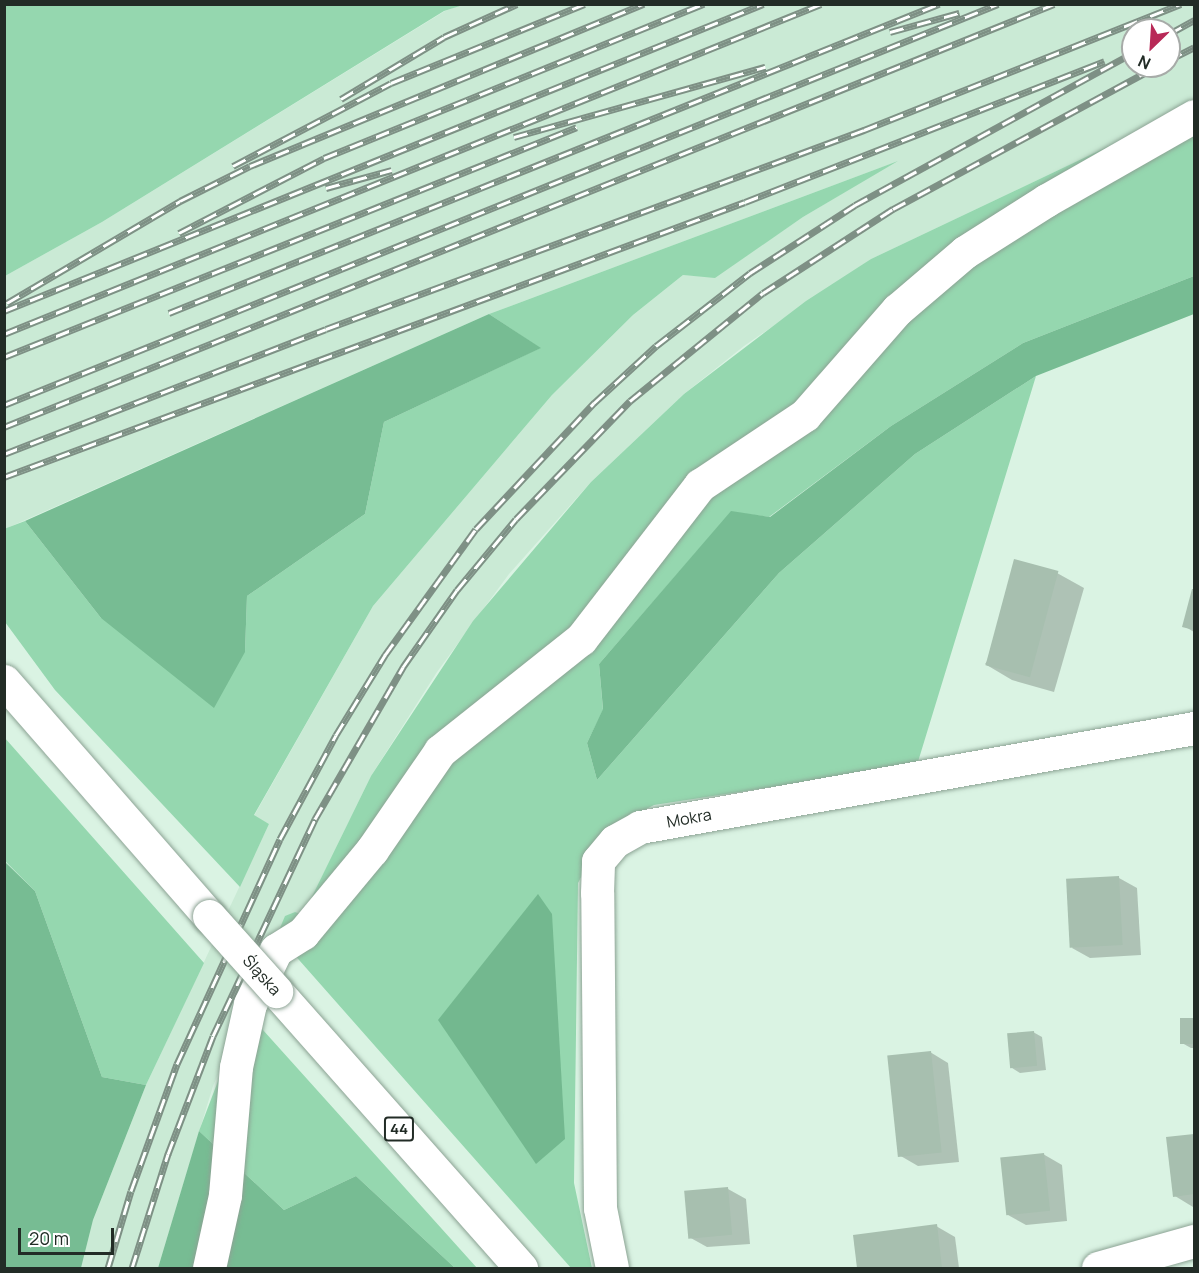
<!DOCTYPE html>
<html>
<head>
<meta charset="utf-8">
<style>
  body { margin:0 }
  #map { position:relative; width:1199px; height:1273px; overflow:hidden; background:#daf3e3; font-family:Manrope,sans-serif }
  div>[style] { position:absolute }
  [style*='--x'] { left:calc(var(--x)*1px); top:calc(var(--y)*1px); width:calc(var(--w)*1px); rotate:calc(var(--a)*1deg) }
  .built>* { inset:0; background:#caead5 }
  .green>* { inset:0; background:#95d7af }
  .forest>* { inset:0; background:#77bc93 }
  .water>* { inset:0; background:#73b88f }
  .shadow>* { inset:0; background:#0003 }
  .building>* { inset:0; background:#a7bfaf; transform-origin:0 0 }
  .roads { filter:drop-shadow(0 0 2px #8ca394) drop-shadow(0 0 2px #8ca394) }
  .minor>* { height:33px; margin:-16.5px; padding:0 16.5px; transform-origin:16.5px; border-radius:16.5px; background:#fff }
  .major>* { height:33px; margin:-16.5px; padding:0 16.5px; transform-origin:16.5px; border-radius:16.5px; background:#fff }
  .rail>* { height:7px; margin-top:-3.5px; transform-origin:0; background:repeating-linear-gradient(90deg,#fff 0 14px,#7e9085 0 28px); box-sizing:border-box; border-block:2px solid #7e9085 }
  .bridges { filter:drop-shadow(0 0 2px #8ca394) drop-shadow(0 0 2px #8ca394) }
  .major-bridge>* { height:33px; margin:-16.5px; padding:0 16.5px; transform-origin:16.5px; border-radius:16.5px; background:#fff }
  span { translate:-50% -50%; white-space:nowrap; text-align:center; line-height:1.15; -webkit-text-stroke:6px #fff; paint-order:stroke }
  .shield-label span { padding:2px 4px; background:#fff; border:2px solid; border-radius:4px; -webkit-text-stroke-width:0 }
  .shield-label { font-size:15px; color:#222c26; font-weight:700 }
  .street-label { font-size:16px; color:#222c26 }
  .frame { position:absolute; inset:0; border:6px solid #222c26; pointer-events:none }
  .north { position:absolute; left:1121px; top:18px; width:60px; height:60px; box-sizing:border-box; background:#fff; border:2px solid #a7aba8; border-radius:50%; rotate:205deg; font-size:16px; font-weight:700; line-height:24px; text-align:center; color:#222c26 }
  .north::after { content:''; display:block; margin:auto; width:21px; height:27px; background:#b82957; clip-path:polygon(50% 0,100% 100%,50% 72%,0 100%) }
  .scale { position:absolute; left:18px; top:1228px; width:96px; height:27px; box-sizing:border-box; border:3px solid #222c26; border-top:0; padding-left:8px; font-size:18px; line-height:21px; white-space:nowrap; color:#222c26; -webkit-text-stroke:4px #fff; paint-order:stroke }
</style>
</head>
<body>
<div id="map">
  <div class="built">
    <i style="clip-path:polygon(evenodd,463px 4px,1194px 5px,1194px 101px,1151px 126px,871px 259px,744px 346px,684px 394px,591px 482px,509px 574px,437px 672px,371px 776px,303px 916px,295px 912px,285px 917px,213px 1086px,158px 1268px,81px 1268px,93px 1220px,146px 1085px,269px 824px,254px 816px,373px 606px,552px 395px,633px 315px,683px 275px,715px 277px,803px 217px,893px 163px,489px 314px,5px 529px,5px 276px,102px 222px,445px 11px,463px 4px,1133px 30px,1169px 30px,1169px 66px,1133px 66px,1133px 30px)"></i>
  </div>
  <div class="green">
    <i style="clip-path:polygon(5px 4px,463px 4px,463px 5px,444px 11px,102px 222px,5px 276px)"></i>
    <i style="clip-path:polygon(1194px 115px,1194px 276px,1023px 343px,891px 426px,769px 517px,731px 512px,599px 664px,603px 710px,587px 743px,597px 780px,779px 573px,915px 454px,1036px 376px,917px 765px,654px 805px,605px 831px,578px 883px,574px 1183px,592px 1268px,571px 1268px,277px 935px,285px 916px,295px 912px,303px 915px,371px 776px,473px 621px,591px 482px,684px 394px,806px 301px,871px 259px,1151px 126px)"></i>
    <i style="clip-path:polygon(898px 161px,803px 217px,715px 278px,683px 275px,633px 315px,552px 395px,373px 606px,254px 815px,269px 824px,240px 887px,55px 690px,5px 622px,4px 529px,25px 521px,101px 618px,245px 652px,247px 596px,365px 514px,384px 422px,540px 348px,489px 314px)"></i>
    <i style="clip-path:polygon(4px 737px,204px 963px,146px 1085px,102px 1077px,35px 891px,5px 861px)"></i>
    <i style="clip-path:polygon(245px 1010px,477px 1268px,455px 1268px,356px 1176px,284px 1210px,199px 1131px)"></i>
  </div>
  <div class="forest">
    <i style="clip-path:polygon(1194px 276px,1194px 314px,1036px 376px,915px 454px,779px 573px,597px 780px,587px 743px,603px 709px,599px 664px,731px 511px,770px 517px,891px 426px,1023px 343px)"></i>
    <i style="clip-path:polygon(489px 314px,541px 348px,384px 422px,365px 514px,247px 596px,245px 652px,214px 708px,101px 618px,25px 521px)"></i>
    <i style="clip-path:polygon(4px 861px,35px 891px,102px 1077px,146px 1085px,93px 1220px,81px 1268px,5px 1268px)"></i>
    <i style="clip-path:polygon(199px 1131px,284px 1210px,356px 1176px,455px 1268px,158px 1268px)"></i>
  </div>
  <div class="water">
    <i style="clip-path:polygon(538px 894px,552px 914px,565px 1139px,536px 1164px,438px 1020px)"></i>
  </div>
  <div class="shadow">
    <i style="clip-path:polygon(1057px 573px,1084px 588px,1054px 692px,1012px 680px,985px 664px)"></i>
    <i style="clip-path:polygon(1193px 591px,1194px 591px,1194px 632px,1184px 626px)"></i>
    <i style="clip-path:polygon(1119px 878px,1137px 888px,1141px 955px,1090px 958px,1072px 948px)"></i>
    <i style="clip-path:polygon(1194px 1019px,1194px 1048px,1191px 1048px,1182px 1043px,1181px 1020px)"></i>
    <i style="clip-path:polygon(1033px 1032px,1042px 1037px,1046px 1070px,1020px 1073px,1012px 1068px)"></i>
    <i style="clip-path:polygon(930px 1052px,948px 1063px,959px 1162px,918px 1166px,899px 1155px)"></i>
    <i style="clip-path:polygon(1194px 1135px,1194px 1206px,1193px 1207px,1175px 1196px,1167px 1139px)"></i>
    <i style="clip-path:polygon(1043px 1154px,1062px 1165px,1067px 1221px,1026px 1225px,1008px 1215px)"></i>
    <i style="clip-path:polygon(728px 1189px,746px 1199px,750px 1244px,707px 1247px,689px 1237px)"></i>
    <i style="clip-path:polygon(936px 1226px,955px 1237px,959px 1268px,859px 1268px,855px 1236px)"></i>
  </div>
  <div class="building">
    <i style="left:1014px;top:559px;width:46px;height:110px;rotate:15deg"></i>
    <i style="clip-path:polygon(1192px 589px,1194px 589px,1194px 630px,1182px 627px)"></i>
    <i style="left:1119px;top:876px;width:69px;height:53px;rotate:87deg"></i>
    <i style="left:1180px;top:1018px;width:14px;height:26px"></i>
    <i style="left:1034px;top:1031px;width:35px;height:27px;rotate:85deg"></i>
    <i style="left:931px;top:1051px;width:102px;height:44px;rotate:84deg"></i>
    <i style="clip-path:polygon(1194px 1134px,1194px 1194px,1173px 1197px,1166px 1137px)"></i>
    <i style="left:1044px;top:1153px;width:58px;height:44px;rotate:84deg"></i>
    <i style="left:728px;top:1187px;width:48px;height:44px;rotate:85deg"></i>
    <i style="clip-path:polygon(937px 1224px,942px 1268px,857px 1268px,853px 1235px)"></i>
  </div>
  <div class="roads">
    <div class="minor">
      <i style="--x:209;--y:1268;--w:75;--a:-77.6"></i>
      <i style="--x:225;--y:1195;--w:128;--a:-85.1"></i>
      <i style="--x:236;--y:1067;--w:65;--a:-77.5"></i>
      <i style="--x:250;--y:1004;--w:60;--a:-64.3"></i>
      <i style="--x:276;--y:950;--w:32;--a:-32"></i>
      <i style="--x:303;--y:933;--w:108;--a:-50.3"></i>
      <i style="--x:372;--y:850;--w:120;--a:-55.5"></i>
      <i style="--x:440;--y:751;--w:180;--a:-38.5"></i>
      <i style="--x:581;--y:639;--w:195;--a:-52.3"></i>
      <i style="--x:700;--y:485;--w:126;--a:-33.7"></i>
      <i style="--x:805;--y:415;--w:140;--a:-48.8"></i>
      <i style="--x:897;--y:310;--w:89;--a:-40.5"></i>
      <i style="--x:965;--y:252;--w:97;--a:-32.4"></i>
      <i style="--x:1047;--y:200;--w:169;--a:-29.7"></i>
      <i style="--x:612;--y:1268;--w:61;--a:-101.3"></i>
      <i style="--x:600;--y:1208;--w:315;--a:-90.5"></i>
      <i style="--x:597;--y:893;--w:32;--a:-88"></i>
      <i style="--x:598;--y:861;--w:26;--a:-50"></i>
      <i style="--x:615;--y:841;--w:29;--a:-29"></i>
      <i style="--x:640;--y:827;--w:563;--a:-10.13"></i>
      <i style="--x:1098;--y:1268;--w:100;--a:-15.7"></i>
    </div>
    <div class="major">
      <i style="--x:4;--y:681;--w:312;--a:48.9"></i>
      <i style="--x:276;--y:991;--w:370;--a:48.5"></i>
    </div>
  </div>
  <div class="rail">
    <i style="--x:890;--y:32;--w:72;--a:-15.4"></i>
    <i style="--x:1169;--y:34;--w:29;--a:-29"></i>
    <i style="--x:1169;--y:60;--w:28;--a:-27"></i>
    <i style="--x:341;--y:99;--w:120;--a:-31"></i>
    <i style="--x:444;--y:37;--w:80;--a:-24.3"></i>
    <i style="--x:514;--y:137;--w:261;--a:-15.6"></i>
    <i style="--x:233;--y:166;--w:178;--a:-27.7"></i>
    <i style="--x:391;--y:83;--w:209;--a:-22.2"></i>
    <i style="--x:326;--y:188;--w:68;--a:-15.3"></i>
    <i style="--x:179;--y:233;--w:163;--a:-27.3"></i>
    <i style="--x:324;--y:158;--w:410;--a:-22.1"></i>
    <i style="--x:7;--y:303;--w:201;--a:-30.5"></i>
    <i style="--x:180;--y:201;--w:78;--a:-26.6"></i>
    <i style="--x:250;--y:166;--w:426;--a:-22.4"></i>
    <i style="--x:4;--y:311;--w:819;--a:-22.02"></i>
    <i style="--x:169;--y:313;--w:830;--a:-21.87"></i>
    <i style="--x:4;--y:334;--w:881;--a:-21.99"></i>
    <i style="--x:4;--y:357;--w:617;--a:-21.87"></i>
    <i style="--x:4;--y:405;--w:1072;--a:-21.97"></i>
    <i style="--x:4;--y:427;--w:1132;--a:-21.94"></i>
    <i style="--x:4;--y:454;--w:345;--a:-21.2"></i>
    <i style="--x:326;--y:329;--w:574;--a:-20.3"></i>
    <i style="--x:864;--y:130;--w:341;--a:-21.7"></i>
    <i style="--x:4;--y:477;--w:790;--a:-20.36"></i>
    <i style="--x:745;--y:202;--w:386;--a:-21.4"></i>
    <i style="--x:108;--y:1268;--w:80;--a:-73.4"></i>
    <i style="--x:131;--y:1191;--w:135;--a:-70.1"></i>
    <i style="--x:177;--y:1064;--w:247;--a:-65.4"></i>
    <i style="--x:280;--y:839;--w:118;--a:-61.7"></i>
    <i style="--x:336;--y:735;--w:94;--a:-58.5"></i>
    <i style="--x:385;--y:655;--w:155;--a:-54.2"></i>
    <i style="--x:476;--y:529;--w:173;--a:-46.9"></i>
    <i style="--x:594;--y:403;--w:84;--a:-42.6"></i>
    <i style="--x:656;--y:346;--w:119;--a:-37.8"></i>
    <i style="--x:750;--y:273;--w:125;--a:-32.9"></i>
    <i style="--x:855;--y:205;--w:317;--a:-28.7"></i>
    <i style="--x:132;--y:1268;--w:120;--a:-72.5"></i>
    <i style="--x:168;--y:1154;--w:126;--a:-69.1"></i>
    <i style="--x:213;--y:1036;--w:240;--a:-64.8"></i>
    <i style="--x:315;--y:819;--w:176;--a:-59.9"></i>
    <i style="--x:403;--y:667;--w:94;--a:-55"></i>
    <i style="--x:457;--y:590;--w:92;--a:-50.3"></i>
    <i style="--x:516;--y:519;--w:164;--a:-46"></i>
    <i style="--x:630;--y:401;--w:171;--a:-39.1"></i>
    <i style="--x:763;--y:293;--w:155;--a:-32.9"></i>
    <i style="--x:893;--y:209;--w:301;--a:-28.4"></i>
  </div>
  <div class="bridges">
    <div class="major-bridge">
      <i style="--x:209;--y:916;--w:101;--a:48.2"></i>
    </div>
  </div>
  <div class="shield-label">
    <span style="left:399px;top:1129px">44</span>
  </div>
  <div class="street-label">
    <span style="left:689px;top:818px;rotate:-10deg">Mokra</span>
    <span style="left:262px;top:975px;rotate:48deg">Śląska</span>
  </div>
  <div class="frame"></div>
  <div class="north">N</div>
  <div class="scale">20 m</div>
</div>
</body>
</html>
